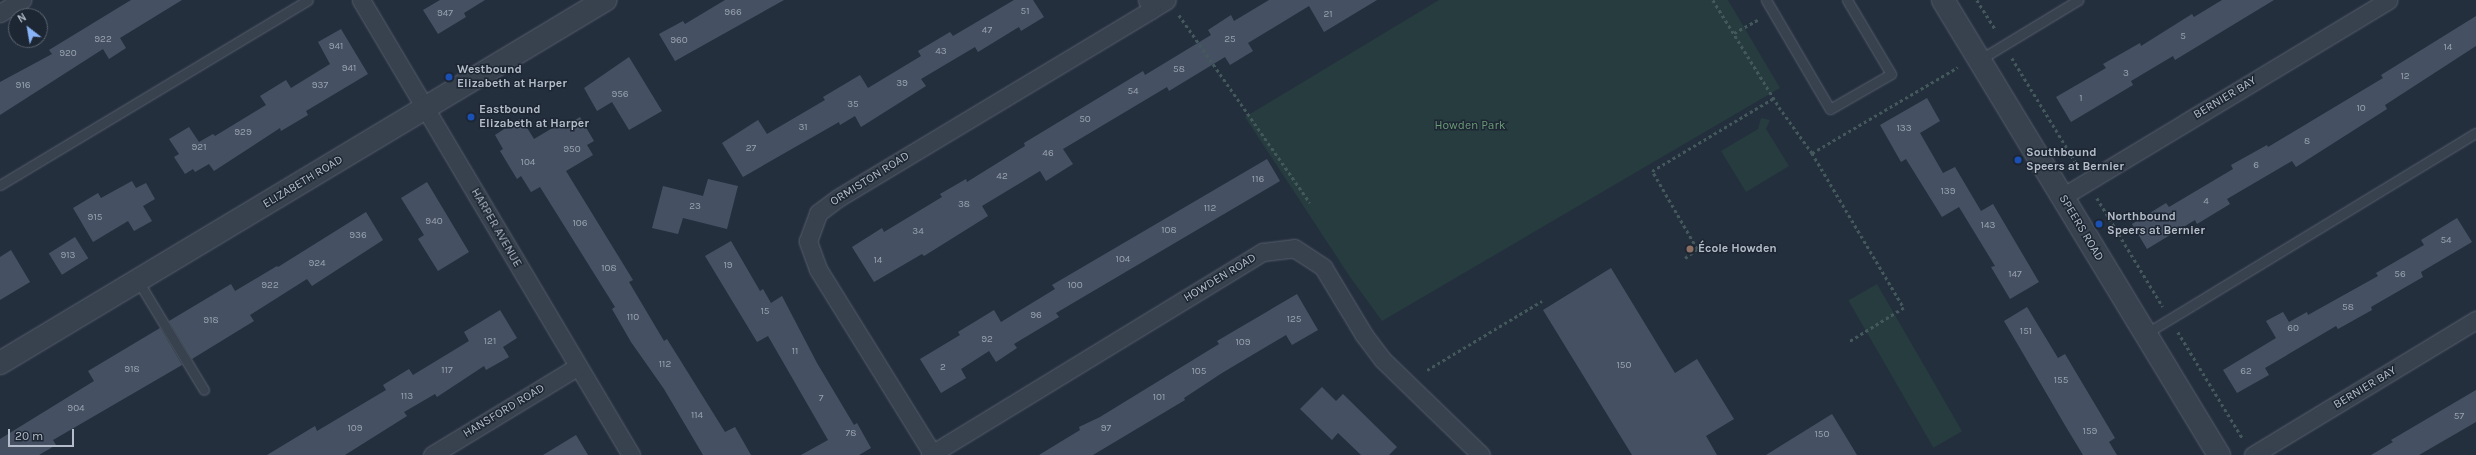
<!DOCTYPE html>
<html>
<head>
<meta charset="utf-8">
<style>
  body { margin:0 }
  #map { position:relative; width:2476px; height:455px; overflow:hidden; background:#242f3e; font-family:Karla,sans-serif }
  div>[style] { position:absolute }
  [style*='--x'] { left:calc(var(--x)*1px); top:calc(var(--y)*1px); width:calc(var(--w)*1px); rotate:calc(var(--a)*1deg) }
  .green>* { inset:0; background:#263c3f; transform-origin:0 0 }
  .building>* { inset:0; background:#455162; transform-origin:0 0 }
  .path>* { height:2.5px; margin-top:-1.25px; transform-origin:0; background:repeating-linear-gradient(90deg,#44595c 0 3px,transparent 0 6px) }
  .roads { filter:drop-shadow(0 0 1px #565f6c) drop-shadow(0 0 1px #565f6c) }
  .service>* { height:9px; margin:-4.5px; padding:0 4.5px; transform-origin:4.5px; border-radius:4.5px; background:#38414e }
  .minor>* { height:17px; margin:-8.5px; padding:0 8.5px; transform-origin:8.5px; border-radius:8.5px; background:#38414e }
  .tertiary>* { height:22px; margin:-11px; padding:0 11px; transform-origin:11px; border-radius:11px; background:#38414e }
  .dots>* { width:11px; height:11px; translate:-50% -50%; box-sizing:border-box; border:2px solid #1d2633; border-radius:50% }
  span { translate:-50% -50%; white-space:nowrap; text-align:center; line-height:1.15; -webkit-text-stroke:3px #1d2633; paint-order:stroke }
  .number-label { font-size:10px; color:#98a1af }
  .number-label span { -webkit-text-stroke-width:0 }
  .poi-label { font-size:12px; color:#b4bcc9; font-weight:700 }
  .left { translate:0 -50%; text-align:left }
  .street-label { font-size:12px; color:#b4bcc9 }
  .park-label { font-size:12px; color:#6b9a76 }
  .north { position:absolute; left:8px; top:8px; width:40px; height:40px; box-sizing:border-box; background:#1d2633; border:1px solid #59626f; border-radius:50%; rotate:329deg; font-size:11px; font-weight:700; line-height:16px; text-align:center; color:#b4bcc9 }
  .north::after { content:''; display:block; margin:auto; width:14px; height:18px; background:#8ab4f8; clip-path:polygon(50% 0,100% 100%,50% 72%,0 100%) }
  .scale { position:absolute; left:8px; top:429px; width:66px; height:18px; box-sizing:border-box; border:2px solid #b4bcc9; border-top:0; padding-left:5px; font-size:12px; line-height:14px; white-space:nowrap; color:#b4bcc9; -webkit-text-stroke:3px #1d2633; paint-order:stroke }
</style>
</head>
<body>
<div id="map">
  <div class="green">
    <i style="clip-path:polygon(1439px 0,1728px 0,1780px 88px,1382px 321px,1350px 277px,1245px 117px)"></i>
    <i style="clip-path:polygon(1761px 118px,1770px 120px,1766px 129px,1789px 166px,1746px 192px,1721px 151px,1758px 129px)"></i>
    <i style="left:1877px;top:284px;width:170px;height:33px;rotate:60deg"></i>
  </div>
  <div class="building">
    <i style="clip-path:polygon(131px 0,182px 0,120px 38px,126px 48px,109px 59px,103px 49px,0 115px,0 82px,52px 54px,49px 50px)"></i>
    <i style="clip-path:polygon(440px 0,485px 0,464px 13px,466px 17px,438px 34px,423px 10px)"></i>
    <i style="clip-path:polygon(725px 0,784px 0,675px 61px,659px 34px,683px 21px,685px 24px)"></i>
    <i style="clip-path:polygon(1014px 0,1033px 0,1044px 17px,1021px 31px,1019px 27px,978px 52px,975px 47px,921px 79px,926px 86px,861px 127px,855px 116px,840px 125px,839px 122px,743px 177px,722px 143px,758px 120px,767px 134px,825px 100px,823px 97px,860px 75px,868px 88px,921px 56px,918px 51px,950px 32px,953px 36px)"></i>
    <i style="clip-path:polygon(1269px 0,1377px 0,1324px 32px,1309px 6px,1248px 43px,1253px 51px,1230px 65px,1225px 57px,1169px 91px,1167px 87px,1063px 149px,1073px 164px,1046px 181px,1040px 171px,982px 206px,988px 216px,924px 256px,922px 254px,874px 282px,852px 247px,882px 228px,884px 232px,942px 197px,940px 194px,966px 179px,967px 182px,1025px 146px,1024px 143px,1143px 71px,1145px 75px,1211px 35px,1208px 30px,1231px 15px,1234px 21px)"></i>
    <i style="clip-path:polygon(2222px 0,2274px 0,2175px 60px,2173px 56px,2131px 81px,2133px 85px,2071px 122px,2056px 97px,2106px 68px,2103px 64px,2140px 43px,2141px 46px,2192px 14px,2194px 17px)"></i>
    <i style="clip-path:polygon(2476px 16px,2476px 46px,2385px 105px,2387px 109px,2296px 167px,2292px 161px,2227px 199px,2230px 204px,2197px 224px,2195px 220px,2147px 249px,2132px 224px,2166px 203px,2169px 207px,2233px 169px,2231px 165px,2267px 145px,2268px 147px,2383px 78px,2381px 75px)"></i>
    <i style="clip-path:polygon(341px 29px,368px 74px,306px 111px,308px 115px,281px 131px,280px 128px,214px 171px,209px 164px,195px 172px,193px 169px,185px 174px,174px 157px,179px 154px,169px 139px,189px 127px,199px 142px,213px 134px,215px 136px,266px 105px,260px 96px,286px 80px,291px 88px,330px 64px,318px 42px)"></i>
    <i style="clip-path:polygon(629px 57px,662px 111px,629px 130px,612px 102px,597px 111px,584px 88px)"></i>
    <i style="clip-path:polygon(1927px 98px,1940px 121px,1920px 133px,1943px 173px,1955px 167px,1981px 211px,1993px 204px,2039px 282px,2010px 299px,1991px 267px,1995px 266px,1959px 207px,1942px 217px,1906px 159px,1901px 162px,1880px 125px)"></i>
    <i style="clip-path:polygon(580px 117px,594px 141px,587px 145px,593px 155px,566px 171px,633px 280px,629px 282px,664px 341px,667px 339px,725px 432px,735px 427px,751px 455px,703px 455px,664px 389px,631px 342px,612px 309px,615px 307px,540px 187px,531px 192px,521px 176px,517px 179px,500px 151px,503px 149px,495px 135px,521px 118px,534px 139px,561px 123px,564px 127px)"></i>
    <i style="clip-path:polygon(1267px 159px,1280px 181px,1056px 313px,1059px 317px,1014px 344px,1017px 348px,996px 362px,989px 351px,961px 369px,966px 378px,941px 393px,920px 359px,960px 335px,958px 332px,994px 310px,1001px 322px,1055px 289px,1052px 285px)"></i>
    <i style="clip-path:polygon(708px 179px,738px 186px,727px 229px,683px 218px,678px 234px,652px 228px,663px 186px,703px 196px)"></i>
    <i style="clip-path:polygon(132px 181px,136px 188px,146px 183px,155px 199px,143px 206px,152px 221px,134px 231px,128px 221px,93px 242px,73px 208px,98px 193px,101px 198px)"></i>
    <i style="clip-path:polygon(427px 182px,469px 252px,438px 271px,418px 239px,424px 235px,401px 198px)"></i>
    <i style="clip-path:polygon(366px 212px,383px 240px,312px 286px,307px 279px,250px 315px,254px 321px,192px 359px,169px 321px,231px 284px,235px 291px,277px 266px,278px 267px)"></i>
    <i style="clip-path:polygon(2457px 218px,2472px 242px,2421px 272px,2423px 277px,2371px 307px,2372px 310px,2338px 329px,2336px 326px,2265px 368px,2269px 375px,2237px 393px,2223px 370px,2276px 338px,2266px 321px,2283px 312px,2289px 322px,2307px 312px,2308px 315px,2378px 276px,2376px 273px,2424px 245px,2421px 240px)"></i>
    <i style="left:75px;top:237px;width:25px;height:31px;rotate:58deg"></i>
    <i style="clip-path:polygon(731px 241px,760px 291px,763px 289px,771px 303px,782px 296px,817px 363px,854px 425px,857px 423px,871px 448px,859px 455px,801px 455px,828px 440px,768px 336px,757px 342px,705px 256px)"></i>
    <i style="clip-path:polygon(11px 250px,30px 282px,0 300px,0 257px)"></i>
    <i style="clip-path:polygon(1611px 268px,1675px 373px,1697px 359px,1734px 419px,1706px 436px,1717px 455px,1632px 455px,1543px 310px)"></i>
    <i style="clip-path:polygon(1297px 294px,1318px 330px,1292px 345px,1286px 335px,1222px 373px,1184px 398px,1185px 400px,1093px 455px,1039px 455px,1080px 430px,1079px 427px,1100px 417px,1219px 344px,1217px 341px)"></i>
    <i style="clip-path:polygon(2027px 307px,2058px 358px,2065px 354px,2115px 438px,2109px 442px,2117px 455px,2083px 455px,2066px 427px,2004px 321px)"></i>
    <i style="clip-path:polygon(500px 310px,517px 338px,503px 347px,509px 357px,486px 370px,484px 366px,437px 397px,435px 394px,404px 412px,407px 416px,345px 455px,267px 455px,315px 426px,317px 431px,386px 390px,383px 385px,409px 369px,413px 375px,469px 341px,464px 332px)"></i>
    <i style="clip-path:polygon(160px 328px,182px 365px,53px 440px,56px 445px,39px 455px,0 455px,0 439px,94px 381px,88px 371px)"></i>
    <i style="clip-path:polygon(1322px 387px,1336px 401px,1343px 394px,1397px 447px,1389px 455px,1361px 455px,1338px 433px,1332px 440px,1300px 409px)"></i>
    <i style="clip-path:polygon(2476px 390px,2476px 422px,2419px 455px,2371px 455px,2393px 442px,2391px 440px)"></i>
    <i style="clip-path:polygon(1832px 414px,1857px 455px,1766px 455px)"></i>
    <i style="clip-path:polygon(576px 435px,588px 455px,543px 455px)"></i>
  </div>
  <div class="path">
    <i style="--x:1713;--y:0;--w:126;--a:58.3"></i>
    <i style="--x:1779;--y:107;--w:57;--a:54.3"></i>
    <i style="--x:1812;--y:153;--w:180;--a:59.3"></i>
    <i style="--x:1904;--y:308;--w:65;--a:148.3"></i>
    <i style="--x:1977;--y:0;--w:36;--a:58"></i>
    <i style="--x:1179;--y:15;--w:229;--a:55.1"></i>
    <i style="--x:1734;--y:33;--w:29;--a:-29"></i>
    <i style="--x:2012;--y:58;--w:127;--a:58.6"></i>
    <i style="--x:1812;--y:153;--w:169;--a:-30.5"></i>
    <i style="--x:2097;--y:198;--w:127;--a:58.8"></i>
    <i style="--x:1685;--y:258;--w:15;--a:-37"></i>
    <i style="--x:1697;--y:249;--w:90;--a:-120"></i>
    <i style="--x:1652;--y:171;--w:142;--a:-30.9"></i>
    <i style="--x:2178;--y:332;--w:125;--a:58.7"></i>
    <i style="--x:1427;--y:370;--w:134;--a:-31"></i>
  </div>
  <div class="roads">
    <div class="service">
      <i style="--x:1766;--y:0;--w:126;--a:59.6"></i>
      <i style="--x:1830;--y:109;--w:70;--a:-29.8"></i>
      <i style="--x:1891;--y:74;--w:86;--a:-120.7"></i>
      <i style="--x:1979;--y:60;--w:116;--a:-31.2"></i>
      <i style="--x:0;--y:185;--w:359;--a:-31"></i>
      <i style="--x:138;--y:281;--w:127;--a:58.8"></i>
      <i style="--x:2145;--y:334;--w:387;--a:-31.3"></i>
    </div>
    <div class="minor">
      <i style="--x:361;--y:0;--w:529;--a:59.31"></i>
      <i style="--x:1152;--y:9;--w:17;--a:-31"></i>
      <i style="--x:0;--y:13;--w:26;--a:-31"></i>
      <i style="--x:2062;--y:197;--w:381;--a:-31.1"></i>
      <i style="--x:932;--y:453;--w:216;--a:-121.8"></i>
      <i style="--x:818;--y:269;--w:30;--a:-110"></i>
      <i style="--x:808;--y:241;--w:30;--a:-70"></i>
      <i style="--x:818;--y:213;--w:25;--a:-37"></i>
      <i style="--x:838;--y:198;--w:366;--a:-31"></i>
      <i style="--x:1152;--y:9;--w:10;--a:-119"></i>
      <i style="--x:432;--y:455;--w:170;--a:-31.3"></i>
      <i style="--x:930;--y:455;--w:390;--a:-31.4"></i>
      <i style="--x:1263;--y:252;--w:31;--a:-7"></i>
      <i style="--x:1294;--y:248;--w:35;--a:33"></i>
      <i style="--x:1323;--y:267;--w:79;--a:58.9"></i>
      <i style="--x:1364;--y:335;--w:31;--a:53"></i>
      <i style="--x:1383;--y:360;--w:136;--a:44.1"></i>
      <i style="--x:2253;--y:455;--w:261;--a:-31.2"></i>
    </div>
    <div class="tertiary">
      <i style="--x:1943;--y:0;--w:532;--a:58.76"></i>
      <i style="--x:0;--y:363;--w:706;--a:-30.96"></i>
    </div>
  </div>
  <div class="dots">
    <i style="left:449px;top:77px;background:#1a4fb4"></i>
    <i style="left:471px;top:117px;background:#1a4fb4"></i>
    <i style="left:2018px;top:160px;background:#1a4fb4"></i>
    <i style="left:2099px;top:224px;background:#1a4fb4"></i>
    <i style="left:1690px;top:249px;background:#8d6e63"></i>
  </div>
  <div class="number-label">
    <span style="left:1025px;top:12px">51</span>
    <span style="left:733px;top:13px">966</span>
    <span style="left:445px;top:14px">947</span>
    <span style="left:1328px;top:15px">21</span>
    <span style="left:987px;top:31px">47</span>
    <span style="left:2183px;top:37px">5</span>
    <span style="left:103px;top:40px">922</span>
    <span style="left:1230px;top:40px">25</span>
    <span style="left:679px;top:41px">960</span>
    <span style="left:336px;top:47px">941</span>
    <span style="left:2448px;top:48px">14</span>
    <span style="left:941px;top:52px">43</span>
    <span style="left:68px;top:54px">920</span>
    <span style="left:349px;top:69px">941</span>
    <span style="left:1179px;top:70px">58</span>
    <span style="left:2126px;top:74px">3</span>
    <span style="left:2405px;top:77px">12</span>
    <span style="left:902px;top:84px">39</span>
    <span style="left:23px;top:86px">916</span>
    <span style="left:320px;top:86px">937</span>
    <span style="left:1133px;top:92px">54</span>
    <span style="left:620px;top:95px">956</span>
    <span style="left:2081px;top:99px">1</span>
    <span style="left:853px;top:105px">35</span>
    <span style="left:2361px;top:109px">10</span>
    <span style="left:1085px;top:120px">50</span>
    <span style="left:803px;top:128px">31</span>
    <span style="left:1904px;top:129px">133</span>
    <span style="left:243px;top:133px">929</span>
    <span style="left:2307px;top:142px">8</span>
    <span style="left:199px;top:148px">921</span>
    <span style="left:751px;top:149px">27</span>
    <span style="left:572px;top:150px">950</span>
    <span style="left:1048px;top:154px">46</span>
    <span style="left:528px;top:163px">104</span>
    <span style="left:2256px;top:166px">6</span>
    <span style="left:1002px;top:177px">42</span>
    <span style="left:1258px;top:180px">116</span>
    <span style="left:1948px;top:192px">139</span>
    <span style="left:2206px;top:202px">4</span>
    <span style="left:964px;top:205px">38</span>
    <span style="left:695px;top:207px">23</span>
    <span style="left:1210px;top:209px">112</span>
    <span style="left:95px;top:218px">915</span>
    <span style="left:434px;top:222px">940</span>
    <span style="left:580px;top:224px">106</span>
    <span style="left:1988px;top:226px">143</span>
    <span style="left:1169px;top:231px">108</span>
    <span style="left:918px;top:232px">34</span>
    <span style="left:358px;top:236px">936</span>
    <span style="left:2446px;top:241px">54</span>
    <span style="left:68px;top:256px">913</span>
    <span style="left:1123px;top:260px">104</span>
    <span style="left:878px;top:261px">14</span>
    <span style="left:317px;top:264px">924</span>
    <span style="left:728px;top:266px">19</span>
    <span style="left:609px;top:269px">108</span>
    <span style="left:2015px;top:275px">147</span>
    <span style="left:2400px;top:275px">56</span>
    <span style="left:270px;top:286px">922</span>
    <span style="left:1075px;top:286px">100</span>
    <span style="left:2348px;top:308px">58</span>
    <span style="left:765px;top:312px">15</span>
    <span style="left:1036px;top:316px">96</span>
    <span style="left:633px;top:318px">110</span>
    <span style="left:1294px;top:320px">125</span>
    <span style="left:211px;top:321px">918</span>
    <span style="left:2293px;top:329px">60</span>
    <span style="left:2026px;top:332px">151</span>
    <span style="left:987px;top:340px">92</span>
    <span style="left:490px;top:342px">121</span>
    <span style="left:1243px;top:343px">109</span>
    <span style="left:795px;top:352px">11</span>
    <span style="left:665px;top:365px">112</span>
    <span style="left:1624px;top:366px">150</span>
    <span style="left:943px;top:368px">2</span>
    <span style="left:132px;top:370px">918</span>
    <span style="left:447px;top:371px">117</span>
    <span style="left:1199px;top:372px">105</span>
    <span style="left:2246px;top:372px">62</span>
    <span style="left:2061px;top:381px">155</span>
    <span style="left:407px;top:397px">113</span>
    <span style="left:1159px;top:398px">101</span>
    <span style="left:821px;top:399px">7</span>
    <span style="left:76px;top:409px">904</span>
    <span style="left:697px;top:416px">114</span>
    <span style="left:2459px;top:417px">57</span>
    <span style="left:355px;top:429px">109</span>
    <span style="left:1106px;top:429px">97</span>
    <span style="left:2090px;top:432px">159</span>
    <span style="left:851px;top:434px">78</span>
    <span style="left:1822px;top:435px">150</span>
  </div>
  <div class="poi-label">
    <span class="left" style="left:457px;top:77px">Westbound<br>Elizabeth at Harper</span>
    <span class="left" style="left:479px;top:117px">Eastbound<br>Elizabeth at Harper</span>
    <span class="left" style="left:2026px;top:160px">Southbound<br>Speers at Bernier</span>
    <span class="left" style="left:2107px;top:224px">Northbound<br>Speers at Bernier</span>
    <span class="left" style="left:1698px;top:249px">École Howden</span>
  </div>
  <div class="street-label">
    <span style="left:2225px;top:98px;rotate:-31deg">BERNIER BAY</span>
    <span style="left:870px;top:179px;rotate:-32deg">ORMISTON ROAD</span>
    <span style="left:303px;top:182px;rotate:-31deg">ELIZABETH ROAD</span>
    <span style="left:496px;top:228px;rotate:60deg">HARPER AVENUE</span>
    <span style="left:2081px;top:228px;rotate:59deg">SPEERS ROAD</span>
    <span style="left:1220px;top:278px;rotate:-31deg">HOWDEN ROAD</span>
    <span style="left:2365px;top:388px;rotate:-31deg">BERNIER BAY</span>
    <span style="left:504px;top:411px;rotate:-31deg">HANSFORD ROAD</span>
  </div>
  <div class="park-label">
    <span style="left:1470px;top:126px">Howden Park</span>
  </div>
  <div class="north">N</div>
  <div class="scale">20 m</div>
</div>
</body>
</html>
